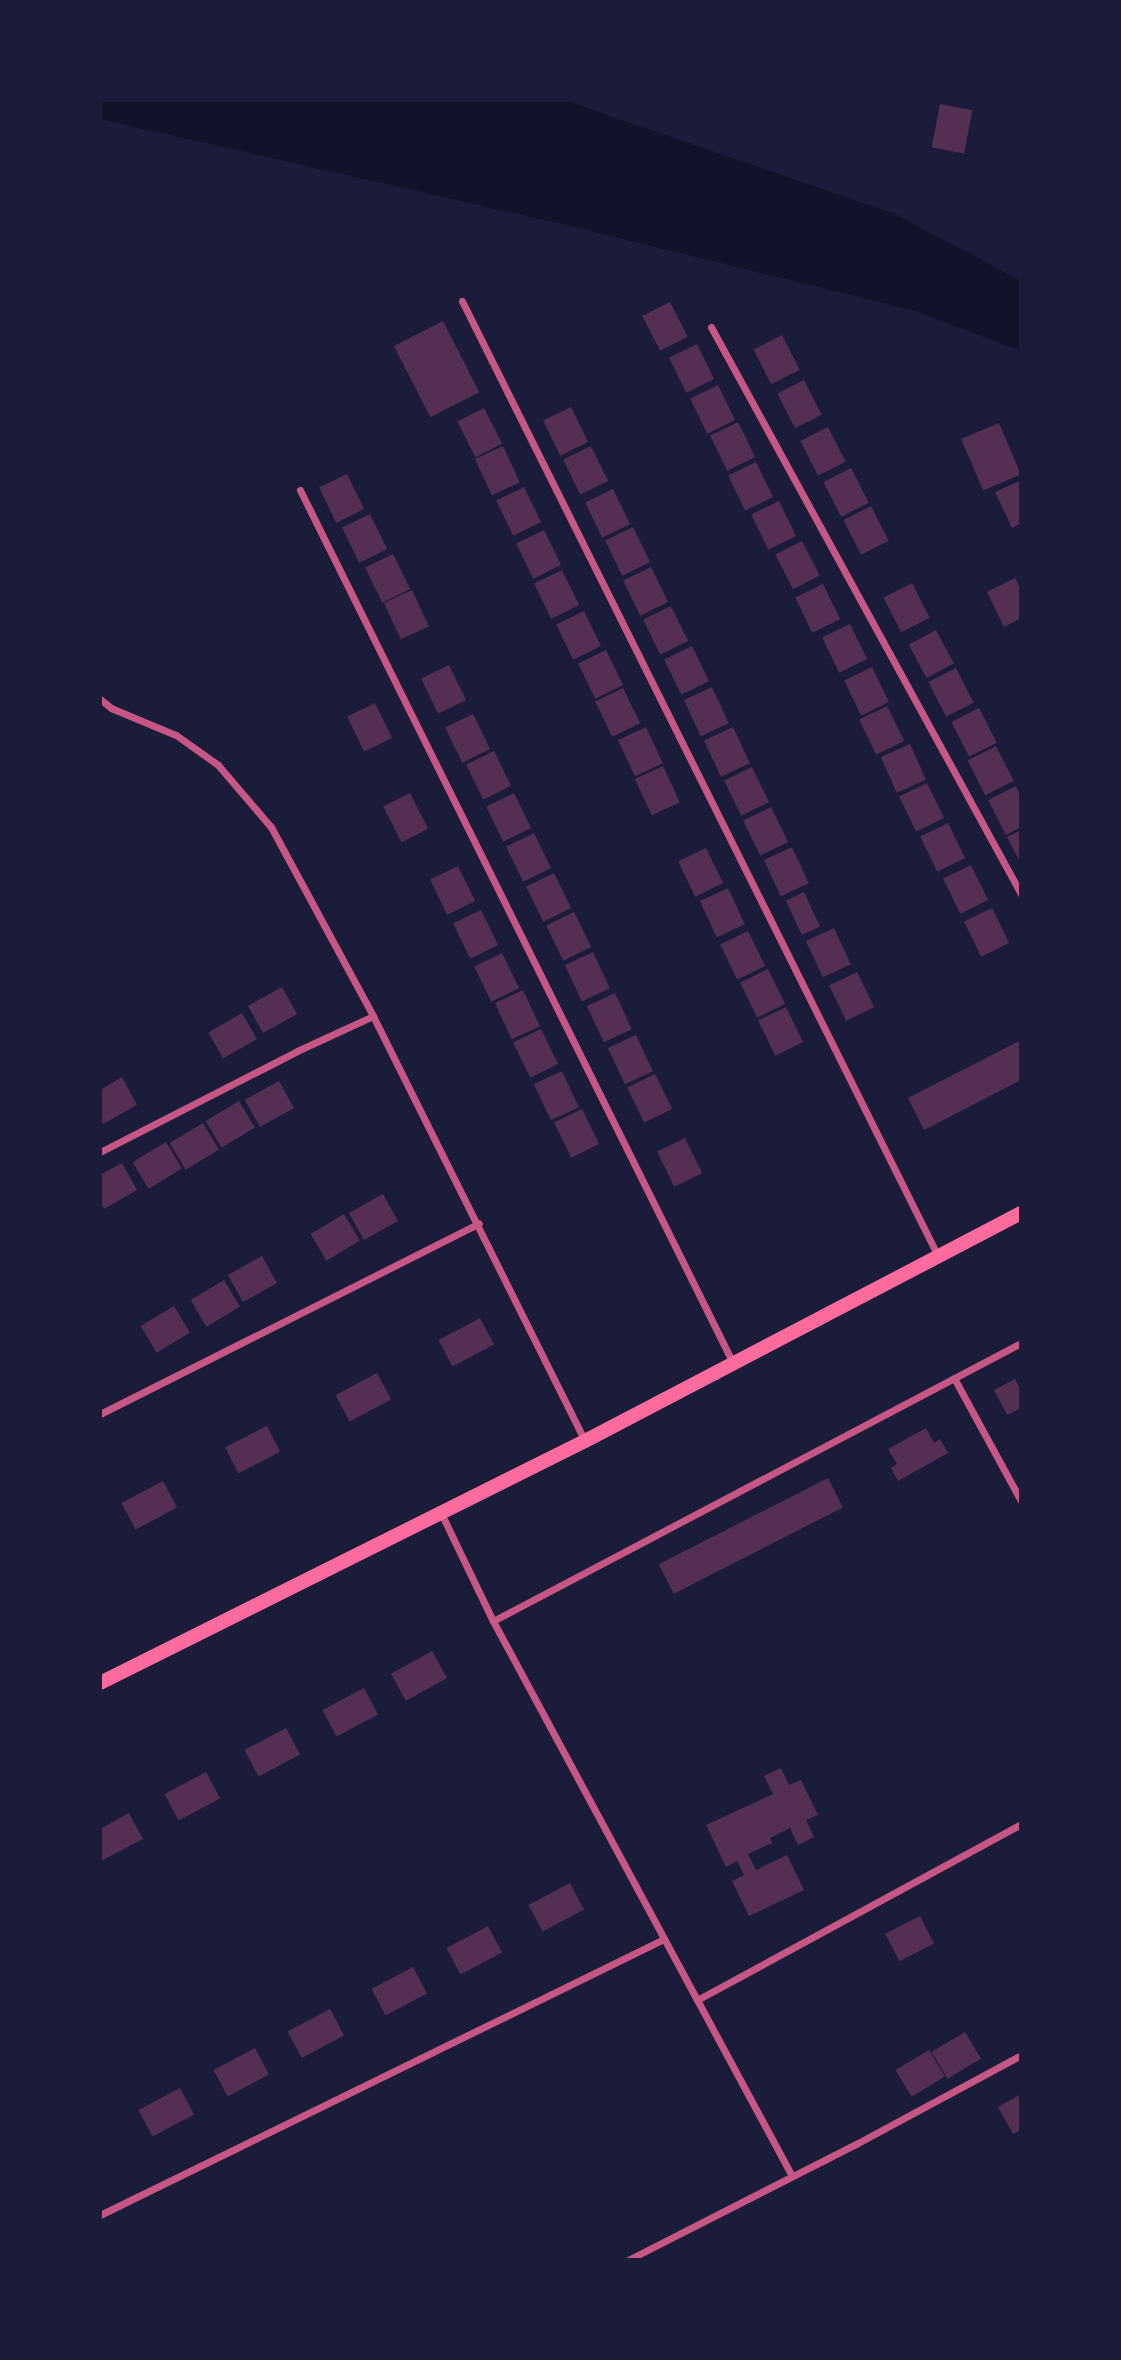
<!DOCTYPE html>
<html>
<head>
<meta charset="utf-8">
<style>
  body { margin:0 }
  #map { position:relative; width:1121px; height:2360px; overflow:hidden; background:#1b1b3a; font-family:Quicksand,sans-serif }
  div>[style] { position:absolute }
  [style*='--x'] { left:calc(var(--x)*1px); top:calc(var(--y)*1px); width:calc(var(--w)*1px); rotate:calc(var(--a)*1deg) }
  .water>* { inset:0; background:#12122b }
  .building>* { inset:0; background:#542f53; transform-origin:0 0 }
  .minor>* { height:7px; margin:-3.5px; padding:0 3.5px; transform-origin:3.5px; border-radius:3.5px; background:#c65784 }
  .primary>* { height:14px; margin:-7px; padding:0 7px; transform-origin:7px; border-radius:7px; background:#ff6b9d }
  span { translate:-50% -50%; white-space:nowrap; text-align:center; line-height:1.15; -webkit-text-stroke:5px #1b1b3a; paint-order:stroke }
  .frame { position:absolute; inset:0; border:102px solid #1b1b3a; pointer-events:none }
</style>
</head>
<body>
<div id="map">
  <div class="water">
    <i style="clip-path:polygon(100px 100px,564px 100px,895px 214px,1021px 281px,1021px 351px,915px 311px,579px 228px,100px 119px)"></i>
  </div>
  <div class="building">
    <i style="left:940px;top:104px;width:33px;height:44px;rotate:11deg"></i>
    <i style="left:670px;top:302px;width:39px;height:31px;rotate:63deg"></i>
    <i style="left:443px;top:321px;width:80px;height:55px;rotate:63deg"></i>
    <i style="left:782px;top:335px;width:39px;height:32px;rotate:63deg"></i>
    <i style="left:697px;top:344px;width:39px;height:31px;rotate:64deg"></i>
    <i style="left:804px;top:380px;width:39px;height:30px;rotate:63deg"></i>
    <i style="left:718px;top:385px;width:39px;height:31px;rotate:64deg"></i>
    <i style="left:571px;top:407px;width:39px;height:31px;rotate:64deg"></i>
    <i style="left:484px;top:408px;width:40px;height:30px;rotate:63deg"></i>
    <i style="left:738px;top:422px;width:39px;height:31px;rotate:64deg"></i>
    <i style="left:999px;top:423px;width:56px;height:41px;rotate:67deg"></i>
    <i style="left:828px;top:427px;width:39px;height:31px;rotate:63deg"></i>
    <i style="left:503px;top:446px;width:40px;height:31px;rotate:65deg"></i>
    <i style="left:591px;top:446px;width:39px;height:31px;rotate:64deg"></i>
    <i style="left:756px;top:462px;width:39px;height:31px;rotate:64deg"></i>
    <i style="left:851px;top:468px;width:39px;height:31px;rotate:63deg"></i>
    <i style="left:347px;top:474px;width:39px;height:31px;rotate:64deg"></i>
    <i style="clip-path:polygon(1021px 480px,1021px 523px,1012px 528px,995px 492px)"></i>
    <i style="left:524px;top:487px;width:39px;height:31px;rotate:64deg"></i>
    <i style="left:613px;top:489px;width:39px;height:31px;rotate:64deg"></i>
    <i style="left:779px;top:501px;width:39px;height:31px;rotate:64deg"></i>
    <i style="left:871px;top:506px;width:39px;height:31px;rotate:63deg"></i>
    <i style="left:370px;top:514px;width:39px;height:31px;rotate:64deg"></i>
    <i style="left:633px;top:527px;width:39px;height:31px;rotate:64deg"></i>
    <i style="left:544px;top:530px;width:39px;height:31px;rotate:64deg"></i>
    <i style="left:802px;top:541px;width:39px;height:30px;rotate:63deg"></i>
    <i style="left:393px;top:554px;width:39px;height:31px;rotate:64deg"></i>
    <i style="left:651px;top:567px;width:39px;height:31px;rotate:64deg"></i>
    <i style="left:562px;top:570px;width:39px;height:31px;rotate:64deg"></i>
    <i style="clip-path:polygon(1015px 578px,1021px 590px,1021px 618px,1004px 627px,987px 592px)"></i>
    <i style="left:912px;top:583px;width:39px;height:32px;rotate:63deg"></i>
    <i style="left:823px;top:584px;width:39px;height:31px;rotate:64deg"></i>
    <i style="left:412px;top:590px;width:40px;height:31px;rotate:65deg"></i>
    <i style="left:671px;top:606px;width:39px;height:31px;rotate:64deg"></i>
    <i style="left:584px;top:611px;width:39px;height:31px;rotate:64deg"></i>
    <i style="left:850px;top:624px;width:39px;height:31px;rotate:64deg"></i>
    <i style="left:936px;top:630px;width:38px;height:31px;rotate:62deg"></i>
    <i style="left:692px;top:646px;width:39px;height:31px;rotate:64deg"></i>
    <i style="left:606px;top:650px;width:39px;height:31px;rotate:64deg"></i>
    <i style="left:449px;top:665px;width:39px;height:31px;rotate:64deg"></i>
    <i style="left:872px;top:667px;width:39px;height:31px;rotate:64deg"></i>
    <i style="left:956px;top:668px;width:39px;height:31px;rotate:63deg"></i>
    <i style="left:712px;top:687px;width:40px;height:31px;rotate:65deg"></i>
    <i style="left:623px;top:688px;width:39px;height:31px;rotate:64deg"></i>
    <i style="left:375px;top:703px;width:39px;height:31px;rotate:64deg"></i>
    <i style="left:887px;top:706px;width:39px;height:31px;rotate:64deg"></i>
    <i style="left:979px;top:708px;width:39px;height:31px;rotate:63deg"></i>
    <i style="left:473px;top:714px;width:39px;height:31px;rotate:64deg"></i>
    <i style="left:646px;top:727px;width:40px;height:31px;rotate:65deg"></i>
    <i style="left:733px;top:727px;width:40px;height:32px;rotate:65deg"></i>
    <i style="left:910px;top:744px;width:39px;height:32px;rotate:66deg"></i>
    <i style="left:996px;top:746px;width:39px;height:32px;rotate:63deg"></i>
    <i style="left:494px;top:751px;width:39px;height:31px;rotate:64deg"></i>
    <i style="left:663px;top:766px;width:40px;height:31px;rotate:65deg"></i>
    <i style="left:752px;top:767px;width:39px;height:31px;rotate:64deg"></i>
    <i style="left:927px;top:783px;width:39px;height:31px;rotate:64deg"></i>
    <i style="clip-path:polygon(1016px 786px,1021px 798px,1021px 827px,1006px 835px,988px 800px)"></i>
    <i style="left:410px;top:793px;width:40px;height:30px;rotate:63deg"></i>
    <i style="left:514px;top:793px;width:39px;height:31px;rotate:64deg"></i>
    <i style="left:771px;top:807px;width:39px;height:31px;rotate:64deg"></i>
    <i style="left:948px;top:823px;width:39px;height:31px;rotate:64deg"></i>
    <i style="clip-path:polygon(1021px 830px,1021px 864px,1007px 837px)"></i>
    <i style="left:534px;top:833px;width:39px;height:31px;rotate:64deg"></i>
    <i style="left:792px;top:847px;width:40px;height:31px;rotate:65deg"></i>
    <i style="left:706px;top:848px;width:39px;height:31px;rotate:64deg"></i>
    <i style="left:971px;top:865px;width:39px;height:31px;rotate:64deg"></i>
    <i style="left:458px;top:866px;width:39px;height:31px;rotate:64deg"></i>
    <i style="left:554px;top:873px;width:39px;height:31px;rotate:64deg"></i>
    <i style="left:728px;top:888px;width:40px;height:31px;rotate:65deg"></i>
    <i style="left:804px;top:892px;width:38px;height:20px;rotate:65deg"></i>
    <i style="left:992px;top:908px;width:39px;height:31px;rotate:64deg"></i>
    <i style="left:481px;top:910px;width:39px;height:31px;rotate:64deg"></i>
    <i style="left:574px;top:912px;width:39px;height:31px;rotate:64deg"></i>
    <i style="left:834px;top:928px;width:40px;height:31px;rotate:65deg"></i>
    <i style="left:748px;top:931px;width:39px;height:31px;rotate:64deg"></i>
    <i style="left:593px;top:952px;width:40px;height:31px;rotate:65deg"></i>
    <i style="left:502px;top:953px;width:39px;height:31px;rotate:64deg"></i>
    <i style="left:768px;top:969px;width:39px;height:31px;rotate:64deg"></i>
    <i style="left:857px;top:972px;width:39px;height:31px;rotate:64deg"></i>
    <i style="left:282px;top:987px;width:31px;height:39px;rotate:61deg"></i>
    <i style="left:523px;top:990px;width:40px;height:31px;rotate:65deg"></i>
    <i style="left:615px;top:993px;width:40px;height:31px;rotate:65deg"></i>
    <i style="left:786px;top:1007px;width:39px;height:31px;rotate:64deg"></i>
    <i style="left:242px;top:1013px;width:30px;height:39px;rotate:60deg"></i>
    <i style="left:541px;top:1029px;width:39px;height:31px;rotate:64deg"></i>
    <i style="left:636px;top:1035px;width:40px;height:31px;rotate:65deg"></i>
    <i style="clip-path:polygon(1021px 1040px,1021px 1080px,924px 1130px,908px 1098px)"></i>
    <i style="left:562px;top:1071px;width:40px;height:31px;rotate:65deg"></i>
    <i style="left:655px;top:1074px;width:39px;height:31px;rotate:64deg"></i>
    <i style="clip-path:polygon(122px 1077px,137px 1105px,103px 1124px,100px 1117px,100px 1090px)"></i>
    <i style="left:279px;top:1081px;width:31px;height:39px;rotate:61deg"></i>
    <i style="left:239px;top:1101px;width:31px;height:39px;rotate:59deg"></i>
    <i style="left:582px;top:1109px;width:39px;height:31px;rotate:64deg"></i>
    <i style="left:203px;top:1123px;width:31px;height:39px;rotate:59deg"></i>
    <i style="left:685px;top:1138px;width:39px;height:31px;rotate:64deg"></i>
    <i style="left:166px;top:1142px;width:31px;height:39px;rotate:59deg"></i>
    <i style="clip-path:polygon(122px 1163px,137px 1190px,104px 1209px,100px 1202px,100px 1175px)"></i>
    <i style="left:383px;top:1194px;width:31px;height:39px;rotate:61deg"></i>
    <i style="left:344px;top:1214px;width:31px;height:39px;rotate:59deg"></i>
    <i style="left:262px;top:1256px;width:31px;height:39px;rotate:61deg"></i>
    <i style="left:224px;top:1280px;width:31px;height:39px;rotate:59deg"></i>
    <i style="left:174px;top:1306px;width:31px;height:39px;rotate:59deg"></i>
    <i style="left:480px;top:1318px;width:30px;height:47px;rotate:62deg"></i>
    <i style="left:377px;top:1373px;width:30px;height:47px;rotate:62deg"></i>
    <i style="clip-path:polygon(1015px 1379px,1021px 1391px,1021px 1408px,1007px 1415px,994px 1390px)"></i>
    <i style="left:267px;top:1426px;width:29px;height:47px;rotate:63deg"></i>
    <i style="clip-path:polygon(926px 1428px,934px 1443px,940px 1439px,948px 1453px,898px 1481px,891px 1468px,897px 1464px,888px 1449px)"></i>
    <i style="left:828px;top:1478px;width:33px;height:190px;rotate:63deg"></i>
    <i style="left:163px;top:1481px;width:30px;height:47px;rotate:62deg"></i>
    <i style="left:432px;top:1651px;width:31px;height:47px;rotate:61deg"></i>
    <i style="left:364px;top:1688px;width:30px;height:47px;rotate:62deg"></i>
    <i style="left:286px;top:1728px;width:30px;height:47px;rotate:62deg"></i>
    <i style="clip-path:polygon(781px 1768px,789px 1785px,801px 1780px,818px 1815px,806px 1820px,814px 1837px,798px 1845px,790px 1828px,770px 1838px,772px 1843px,748px 1854px,756px 1870px,787px 1855px,804px 1890px,749px 1916px,732px 1881px,744px 1875px,737px 1861px,726px 1867px,706px 1825px,773px 1794px,764px 1776px)"></i>
    <i style="left:206px;top:1772px;width:30px;height:47px;rotate:62deg"></i>
    <i style="clip-path:polygon(129px 1813px,143px 1839px,101px 1861px,100px 1829px)"></i>
    <i style="left:570px;top:1883px;width:30px;height:47px;rotate:62deg"></i>
    <i style="left:920px;top:1916px;width:31px;height:39px;rotate:63deg"></i>
    <i style="left:488px;top:1926px;width:30px;height:47px;rotate:62deg"></i>
    <i style="left:413px;top:1967px;width:30px;height:47px;rotate:62deg"></i>
    <i style="left:330px;top:2009px;width:30px;height:48px;rotate:62deg"></i>
    <i style="left:965px;top:2032px;width:31px;height:39px;rotate:59deg"></i>
    <i style="left:255px;top:2048px;width:30px;height:47px;rotate:62deg"></i>
    <i style="left:929px;top:2050px;width:31px;height:39px;rotate:59deg"></i>
    <i style="left:180px;top:2088px;width:30px;height:47px;rotate:62deg"></i>
    <i style="clip-path:polygon(1021px 2094px,1021px 2130px,1013px 2134px,998px 2107px)"></i>
  </div>
  <div class="minor">
    <i style="--x:462;--y:301;--w:1067;--a:63.51"></i>
    <i style="--x:711;--y:327;--w:646;--a:61.33"></i>
    <i style="--x:300;--y:490;--w:974;--a:63.62"></i>
    <i style="--x:100;--y:699;--w:14;--a:39"></i>
    <i style="--x:111;--y:708;--w:70;--a:22.6"></i>
    <i style="--x:176;--y:735;--w:52;--a:35.5"></i>
    <i style="--x:218;--y:765;--w:82;--a:49.5"></i>
    <i style="--x:271;--y:827;--w:215;--a:61.6"></i>
    <i style="--x:373;--y:1016;--w:475;--a:63.5"></i>
    <i style="--x:100;--y:1152;--w:221;--a:-27.1"></i>
    <i style="--x:297;--y:1051;--w:84;--a:-24.7"></i>
    <i style="--x:954;--y:1378;--w:140;--a:61.4"></i>
    <i style="--x:100;--y:1414;--w:424;--a:-26.7"></i>
    <i style="--x:441;--y:1513;--w:120;--a:64.3"></i>
    <i style="--x:493;--y:1621;--w:630;--a:61.69"></i>
    <i style="--x:493;--y:1621;--w:597;--a:-27.77"></i>
    <i style="--x:697;--y:2000;--w:369;--a:-28.5"></i>
    <i style="--x:100;--y:2215;--w:628;--a:-26.08"></i>
    <i style="--x:628;--y:2260;--w:256;--a:-27"></i>
    <i style="--x:856;--y:2144;--w:187;--a:-28.3"></i>
  </div>
  <div class="primary">
    <i style="--x:100;--y:1683;--w:542;--a:-26.52"></i>
    <i style="--x:585;--y:1441;--w:492;--a:-27.6"></i>
  </div>
  <div class="frame"></div>
</div>
</body>
</html>
